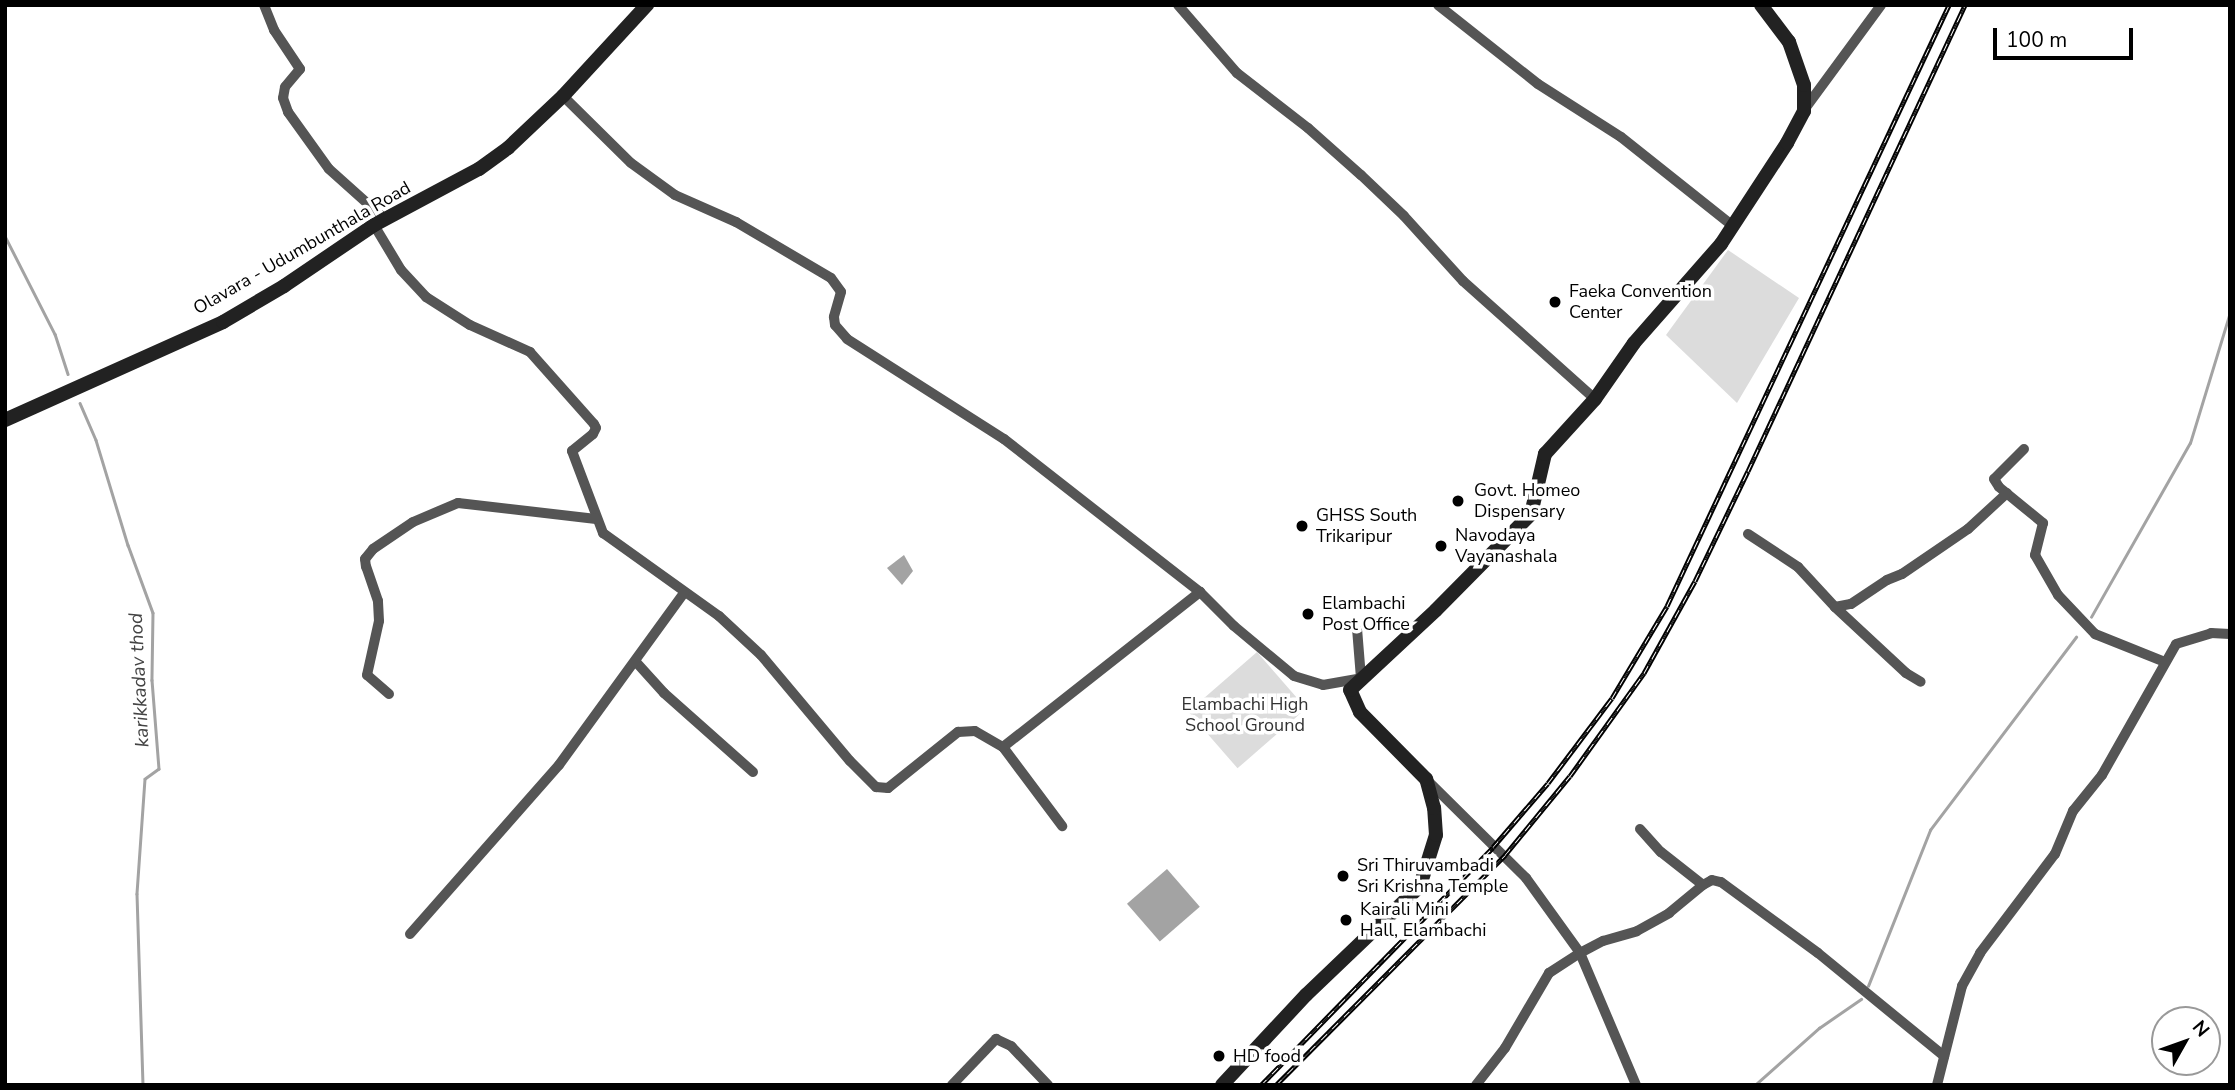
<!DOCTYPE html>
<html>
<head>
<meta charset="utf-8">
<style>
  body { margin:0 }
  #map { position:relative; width:2235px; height:1090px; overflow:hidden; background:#fff; font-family:"Nunito Sans",sans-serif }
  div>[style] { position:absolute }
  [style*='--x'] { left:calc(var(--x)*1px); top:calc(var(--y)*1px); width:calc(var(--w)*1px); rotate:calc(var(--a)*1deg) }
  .green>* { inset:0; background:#dcdcdc; transform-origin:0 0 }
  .water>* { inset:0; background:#a3a3a3; transform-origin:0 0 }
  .stream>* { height:2.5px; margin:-1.25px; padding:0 1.25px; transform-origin:1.25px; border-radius:1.25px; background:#a3a3a3 }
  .street>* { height:10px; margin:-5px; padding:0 5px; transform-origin:5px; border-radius:5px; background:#555 }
  .secondary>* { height:14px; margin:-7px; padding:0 7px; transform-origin:7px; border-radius:7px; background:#222 }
  .rail>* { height:5px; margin-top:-2.5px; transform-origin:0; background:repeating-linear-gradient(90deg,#fff 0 8px,#000 0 16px); box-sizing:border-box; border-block:2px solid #000 }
  .dots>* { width:19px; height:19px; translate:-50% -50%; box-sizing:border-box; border:4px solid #fff; border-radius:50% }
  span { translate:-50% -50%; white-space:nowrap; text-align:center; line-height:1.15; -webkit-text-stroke:7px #fff; paint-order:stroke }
  .street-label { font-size:18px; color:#000 }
  .poi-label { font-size:18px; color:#000 }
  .left { translate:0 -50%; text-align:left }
  .park-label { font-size:18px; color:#333 }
  .water-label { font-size:19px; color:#444; font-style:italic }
  .frame { position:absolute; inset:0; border:7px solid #000; pointer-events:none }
  .north { position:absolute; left:2151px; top:1006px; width:70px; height:70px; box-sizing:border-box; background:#fff; border:2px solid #999; border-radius:50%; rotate:50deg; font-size:19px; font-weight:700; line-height:28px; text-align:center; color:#000 }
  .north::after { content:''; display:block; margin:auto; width:24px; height:32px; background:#000; clip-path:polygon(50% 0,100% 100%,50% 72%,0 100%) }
  .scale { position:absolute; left:1993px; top:28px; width:140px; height:32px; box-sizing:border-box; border:4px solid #000; border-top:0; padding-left:9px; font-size:21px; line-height:24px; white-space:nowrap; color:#000; -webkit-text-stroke:5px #fff; paint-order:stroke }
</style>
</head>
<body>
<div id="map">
  <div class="green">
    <i style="clip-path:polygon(1728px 250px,1799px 298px,1737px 403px,1666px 335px)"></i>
    <i style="left:1257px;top:652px;width:75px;height:91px;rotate:49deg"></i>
  </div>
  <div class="water">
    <i style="clip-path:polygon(904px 555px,913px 571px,902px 585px,887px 568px)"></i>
    <i style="left:1167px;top:869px;width:50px;height:53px;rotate:49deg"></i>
  </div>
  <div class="stream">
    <i style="--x:5;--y:236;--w:110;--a:63"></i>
    <i style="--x:55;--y:334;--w:42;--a:72"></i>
    <i style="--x:80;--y:403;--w:40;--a:66.6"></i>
    <i style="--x:96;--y:440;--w:110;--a:73.1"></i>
    <i style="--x:128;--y:545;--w:72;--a:69.8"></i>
    <i style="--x:153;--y:613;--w:67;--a:90.9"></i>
    <i style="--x:152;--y:680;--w:89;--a:85.5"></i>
    <i style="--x:159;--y:769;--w:17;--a:144"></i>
    <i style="--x:145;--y:779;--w:115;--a:94"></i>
    <i style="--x:137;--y:894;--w:191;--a:88.2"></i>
    <i style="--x:2091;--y:617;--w:200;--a:-60.4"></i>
    <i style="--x:2190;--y:443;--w:137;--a:-73"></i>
    <i style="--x:1868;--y:986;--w:168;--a:-68.3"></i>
    <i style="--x:1930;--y:830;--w:242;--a:-52.9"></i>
    <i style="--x:1755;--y:1085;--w:86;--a:-41.7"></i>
    <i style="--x:1819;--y:1028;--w:51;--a:-34.6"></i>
  </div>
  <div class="street">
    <i style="--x:264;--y:5;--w:27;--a:68"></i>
    <i style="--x:274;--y:30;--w:47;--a:56.3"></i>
    <i style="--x:300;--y:69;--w:23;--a:130"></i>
    <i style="--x:285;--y:87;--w:11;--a:100"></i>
    <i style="--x:283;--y:98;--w:15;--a:70"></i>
    <i style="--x:288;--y:112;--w:70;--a:54.3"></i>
    <i style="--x:329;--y:169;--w:76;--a:41.8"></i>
    <i style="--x:1178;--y:5;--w:90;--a:49.1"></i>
    <i style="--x:1237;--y:73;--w:90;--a:37.8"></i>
    <i style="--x:1308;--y:128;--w:71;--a:41.6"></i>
    <i style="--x:1361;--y:175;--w:59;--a:43.6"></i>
    <i style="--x:1404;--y:216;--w:88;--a:47.8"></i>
    <i style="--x:1463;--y:281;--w:177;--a:41.8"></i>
    <i style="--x:1438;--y:5;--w:127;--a:38.3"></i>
    <i style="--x:1538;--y:84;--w:98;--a:32.6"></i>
    <i style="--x:1621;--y:137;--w:143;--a:38.5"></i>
    <i style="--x:563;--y:96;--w:95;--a:44.6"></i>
    <i style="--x:631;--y:163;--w:54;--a:36"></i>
    <i style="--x:675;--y:195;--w:67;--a:23.9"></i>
    <i style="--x:736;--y:222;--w:110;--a:30.5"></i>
    <i style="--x:831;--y:278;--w:17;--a:54"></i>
    <i style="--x:841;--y:292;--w:26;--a:106"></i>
    <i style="--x:834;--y:317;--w:8;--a:83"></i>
    <i style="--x:835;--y:325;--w:18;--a:49"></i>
    <i style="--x:847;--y:339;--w:186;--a:32.5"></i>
    <i style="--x:1004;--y:439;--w:249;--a:38"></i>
    <i style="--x:1200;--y:592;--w:48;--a:45"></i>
    <i style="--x:1234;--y:626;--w:78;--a:39.8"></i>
    <i style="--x:1294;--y:676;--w:30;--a:17"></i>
    <i style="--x:1323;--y:685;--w:39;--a:-10"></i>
    <i style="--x:1361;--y:678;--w:50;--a:-94.6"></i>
    <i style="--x:1804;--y:110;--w:130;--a:-53.7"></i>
    <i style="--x:374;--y:225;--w:52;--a:59"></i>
    <i style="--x:401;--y:270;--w:37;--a:47"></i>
    <i style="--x:426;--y:297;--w:52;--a:32.5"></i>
    <i style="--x:470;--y:325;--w:66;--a:24.2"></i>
    <i style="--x:530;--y:352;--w:96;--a:48.4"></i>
    <i style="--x:594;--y:424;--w:4;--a:63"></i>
    <i style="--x:596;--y:428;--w:7;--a:117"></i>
    <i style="--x:593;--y:434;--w:27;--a:141"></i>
    <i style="--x:572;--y:451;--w:88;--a:69.3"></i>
    <i style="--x:603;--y:533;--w:143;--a:35.6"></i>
    <i style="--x:719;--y:616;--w:57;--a:42.9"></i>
    <i style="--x:761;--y:655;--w:138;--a:50"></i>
    <i style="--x:850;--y:761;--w:37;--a:45"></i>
    <i style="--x:876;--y:787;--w:12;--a:5"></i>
    <i style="--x:888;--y:788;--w:90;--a:-38.7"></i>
    <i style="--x:958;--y:732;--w:17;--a:-3"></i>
    <i style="--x:975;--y:731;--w:32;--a:30"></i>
    <i style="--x:1003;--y:747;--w:99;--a:53.2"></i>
    <i style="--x:2024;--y:449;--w:42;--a:135"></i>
    <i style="--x:1994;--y:479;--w:9;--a:58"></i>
    <i style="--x:1999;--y:487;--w:57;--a:39.3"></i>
    <i style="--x:2043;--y:523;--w:33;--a:104"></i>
    <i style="--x:2035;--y:555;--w:46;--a:60.1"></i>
    <i style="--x:2058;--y:595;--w:54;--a:46.5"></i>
    <i style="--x:2095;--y:634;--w:75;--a:21.8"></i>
    <i style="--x:1748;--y:534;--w:60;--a:33.4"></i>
    <i style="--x:1798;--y:567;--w:54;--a:47.2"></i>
    <i style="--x:1835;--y:607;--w:16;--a:-11"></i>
    <i style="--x:1851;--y:604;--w:43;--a:-33.7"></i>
    <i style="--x:1887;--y:580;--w:16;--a:-22"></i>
    <i style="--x:1902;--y:574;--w:80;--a:-34.3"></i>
    <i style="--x:1968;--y:529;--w:53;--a:-42.7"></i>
    <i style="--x:1835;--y:607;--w:97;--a:42.9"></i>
    <i style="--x:1906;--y:673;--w:17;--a:31"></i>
    <i style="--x:636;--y:662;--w:42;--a:47.9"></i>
    <i style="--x:664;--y:693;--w:119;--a:41.6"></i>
    <i style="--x:389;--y:694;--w:29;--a:-139"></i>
    <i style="--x:367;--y:675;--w:55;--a:-77.5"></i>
    <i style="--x:379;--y:621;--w:20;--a:-93"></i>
    <i style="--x:378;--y:601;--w:36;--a:-109"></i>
    <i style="--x:366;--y:567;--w:8;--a:-97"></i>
    <i style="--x:365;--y:559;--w:13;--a:-51"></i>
    <i style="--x:373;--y:549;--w:48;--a:-34"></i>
    <i style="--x:413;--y:522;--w:49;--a:-22.9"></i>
    <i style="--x:458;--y:503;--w:139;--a:6.6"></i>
    <i style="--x:1003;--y:747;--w:251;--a:-38.2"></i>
    <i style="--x:1428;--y:781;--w:138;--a:44.7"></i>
    <i style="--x:1526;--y:878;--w:92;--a:54.2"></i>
    <i style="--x:1580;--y:953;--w:26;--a:-28"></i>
    <i style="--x:1603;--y:941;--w:35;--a:-16"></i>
    <i style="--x:1637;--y:931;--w:37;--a:-29"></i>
    <i style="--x:1669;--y:913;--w:44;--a:-39.5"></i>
    <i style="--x:1703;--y:885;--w:10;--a:-29"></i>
    <i style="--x:1712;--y:880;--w:9;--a:13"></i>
    <i style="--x:1721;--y:882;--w:120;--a:36.2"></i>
    <i style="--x:1818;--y:953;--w:163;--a:39.3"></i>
    <i style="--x:1640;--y:829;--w:31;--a:48"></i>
    <i style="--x:1661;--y:852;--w:53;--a:38.2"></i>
    <i style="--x:410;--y:934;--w:225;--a:-48.6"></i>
    <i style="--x:559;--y:765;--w:213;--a:-54"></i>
    <i style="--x:952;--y:1085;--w:64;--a:-46.3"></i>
    <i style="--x:996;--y:1039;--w:17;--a:25"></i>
    <i style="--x:1011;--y:1046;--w:54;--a:46.5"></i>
    <i style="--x:1476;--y:1085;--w:47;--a:-51.9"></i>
    <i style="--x:1505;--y:1048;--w:87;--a:-59.6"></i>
    <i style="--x:1549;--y:973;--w:37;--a:-33"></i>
    <i style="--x:1580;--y:953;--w:143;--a:67"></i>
    <i style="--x:1937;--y:1085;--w:102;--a:-75.8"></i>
    <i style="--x:1962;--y:986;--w:38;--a:-61"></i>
    <i style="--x:1980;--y:953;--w:124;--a:-52.9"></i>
    <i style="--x:2055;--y:854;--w:47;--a:-67.3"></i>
    <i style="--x:2073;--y:811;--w:46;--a:-51.1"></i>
    <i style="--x:2102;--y:775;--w:150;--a:-60.5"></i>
    <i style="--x:2176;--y:644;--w:37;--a:-17"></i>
    <i style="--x:2211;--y:633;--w:19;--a:3"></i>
  </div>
  <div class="secondary">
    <i style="--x:5;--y:420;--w:239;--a:-24.2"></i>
    <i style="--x:223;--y:322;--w:71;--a:-30.5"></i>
    <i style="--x:284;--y:286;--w:109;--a:-34.1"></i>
    <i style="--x:374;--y:225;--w:119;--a:-28.1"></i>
    <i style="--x:479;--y:169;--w:36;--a:-36"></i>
    <i style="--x:508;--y:148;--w:76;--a:-43.4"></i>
    <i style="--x:563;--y:96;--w:124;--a:-47.3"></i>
    <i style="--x:1222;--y:1085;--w:123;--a:-47"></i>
    <i style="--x:1306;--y:995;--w:158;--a:-43.7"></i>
    <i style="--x:1420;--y:886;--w:53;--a:-72.6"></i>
    <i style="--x:1436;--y:835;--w:27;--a:-94"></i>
    <i style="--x:1434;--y:808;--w:30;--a:-105"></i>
    <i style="--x:1426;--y:779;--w:94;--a:-134.6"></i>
    <i style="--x:1360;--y:712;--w:24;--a:-114"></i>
    <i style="--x:1350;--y:690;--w:117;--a:-42.9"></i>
    <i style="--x:1436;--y:610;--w:135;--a:-45.3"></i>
    <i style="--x:1531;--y:514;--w:62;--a:-76.9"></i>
    <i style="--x:1545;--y:454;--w:74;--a:-47.7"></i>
    <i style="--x:1595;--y:399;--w:68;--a:-55.1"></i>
    <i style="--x:1634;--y:343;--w:132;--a:-48.7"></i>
    <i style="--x:1721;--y:244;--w:121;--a:-56.8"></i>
    <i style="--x:1787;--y:143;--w:36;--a:-62"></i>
    <i style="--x:1804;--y:111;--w:26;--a:-90"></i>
    <i style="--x:1804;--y:85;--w:46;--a:-109.2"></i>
    <i style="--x:1789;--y:42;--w:46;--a:-127.1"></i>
  </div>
  <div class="rail">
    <i style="--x:1261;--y:1085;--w:332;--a:-45.7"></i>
    <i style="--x:1493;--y:847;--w:84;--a:-49.3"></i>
    <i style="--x:1548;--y:783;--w:106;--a:-53"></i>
    <i style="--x:1612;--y:698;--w:107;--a:-59.1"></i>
    <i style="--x:1667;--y:606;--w:664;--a:-64.86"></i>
    <i style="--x:1276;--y:1085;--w:325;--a:-45.1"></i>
    <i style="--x:1505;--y:855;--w:102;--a:-50.6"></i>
    <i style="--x:1570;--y:776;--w:127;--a:-54.3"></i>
    <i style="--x:1644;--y:673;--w:105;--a:-61"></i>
    <i style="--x:1695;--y:581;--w:122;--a:-64.3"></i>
    <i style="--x:1748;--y:471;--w:514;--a:-65.03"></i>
  </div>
  <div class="dots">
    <i style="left:1555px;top:302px;background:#000"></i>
    <i style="left:1458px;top:501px;background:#000"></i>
    <i style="left:1302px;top:526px;background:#000"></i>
    <i style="left:1441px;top:546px;background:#000"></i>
    <i style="left:1308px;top:614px;background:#000"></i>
    <i style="left:1343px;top:876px;background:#000"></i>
    <i style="left:1346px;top:920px;background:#000"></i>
    <i style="left:1219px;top:1056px;background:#000"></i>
  </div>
  <div class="street-label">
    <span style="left:302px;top:248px;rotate:-30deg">Olavara - Udumbunthala Road</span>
  </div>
  <div class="poi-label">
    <span class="left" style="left:1569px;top:302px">Faeka Convention<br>Center</span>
    <span class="left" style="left:1474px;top:501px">Govt. Homeo<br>Dispensary</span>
    <span class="left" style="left:1316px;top:526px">GHSS South<br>Trikaripur</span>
    <span class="left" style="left:1455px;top:546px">Navodaya<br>Vayanashala</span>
    <span class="left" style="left:1322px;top:614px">Elambachi<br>Post Office</span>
    <span class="left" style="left:1357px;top:876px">Sri Thiruvambadi<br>Sri Krishna Temple</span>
    <span class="left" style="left:1360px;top:920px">Kairali Mini<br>Hall, Elambachi</span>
    <span class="left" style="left:1233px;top:1056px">HD food</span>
  </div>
  <div class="park-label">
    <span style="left:1245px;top:715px">Elambachi High<br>School Ground</span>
  </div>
  <div class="water-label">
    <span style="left:140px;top:680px;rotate:-93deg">karikkadav thod</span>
  </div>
  <div class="frame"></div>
  <div class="north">N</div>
  <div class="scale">100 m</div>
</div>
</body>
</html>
